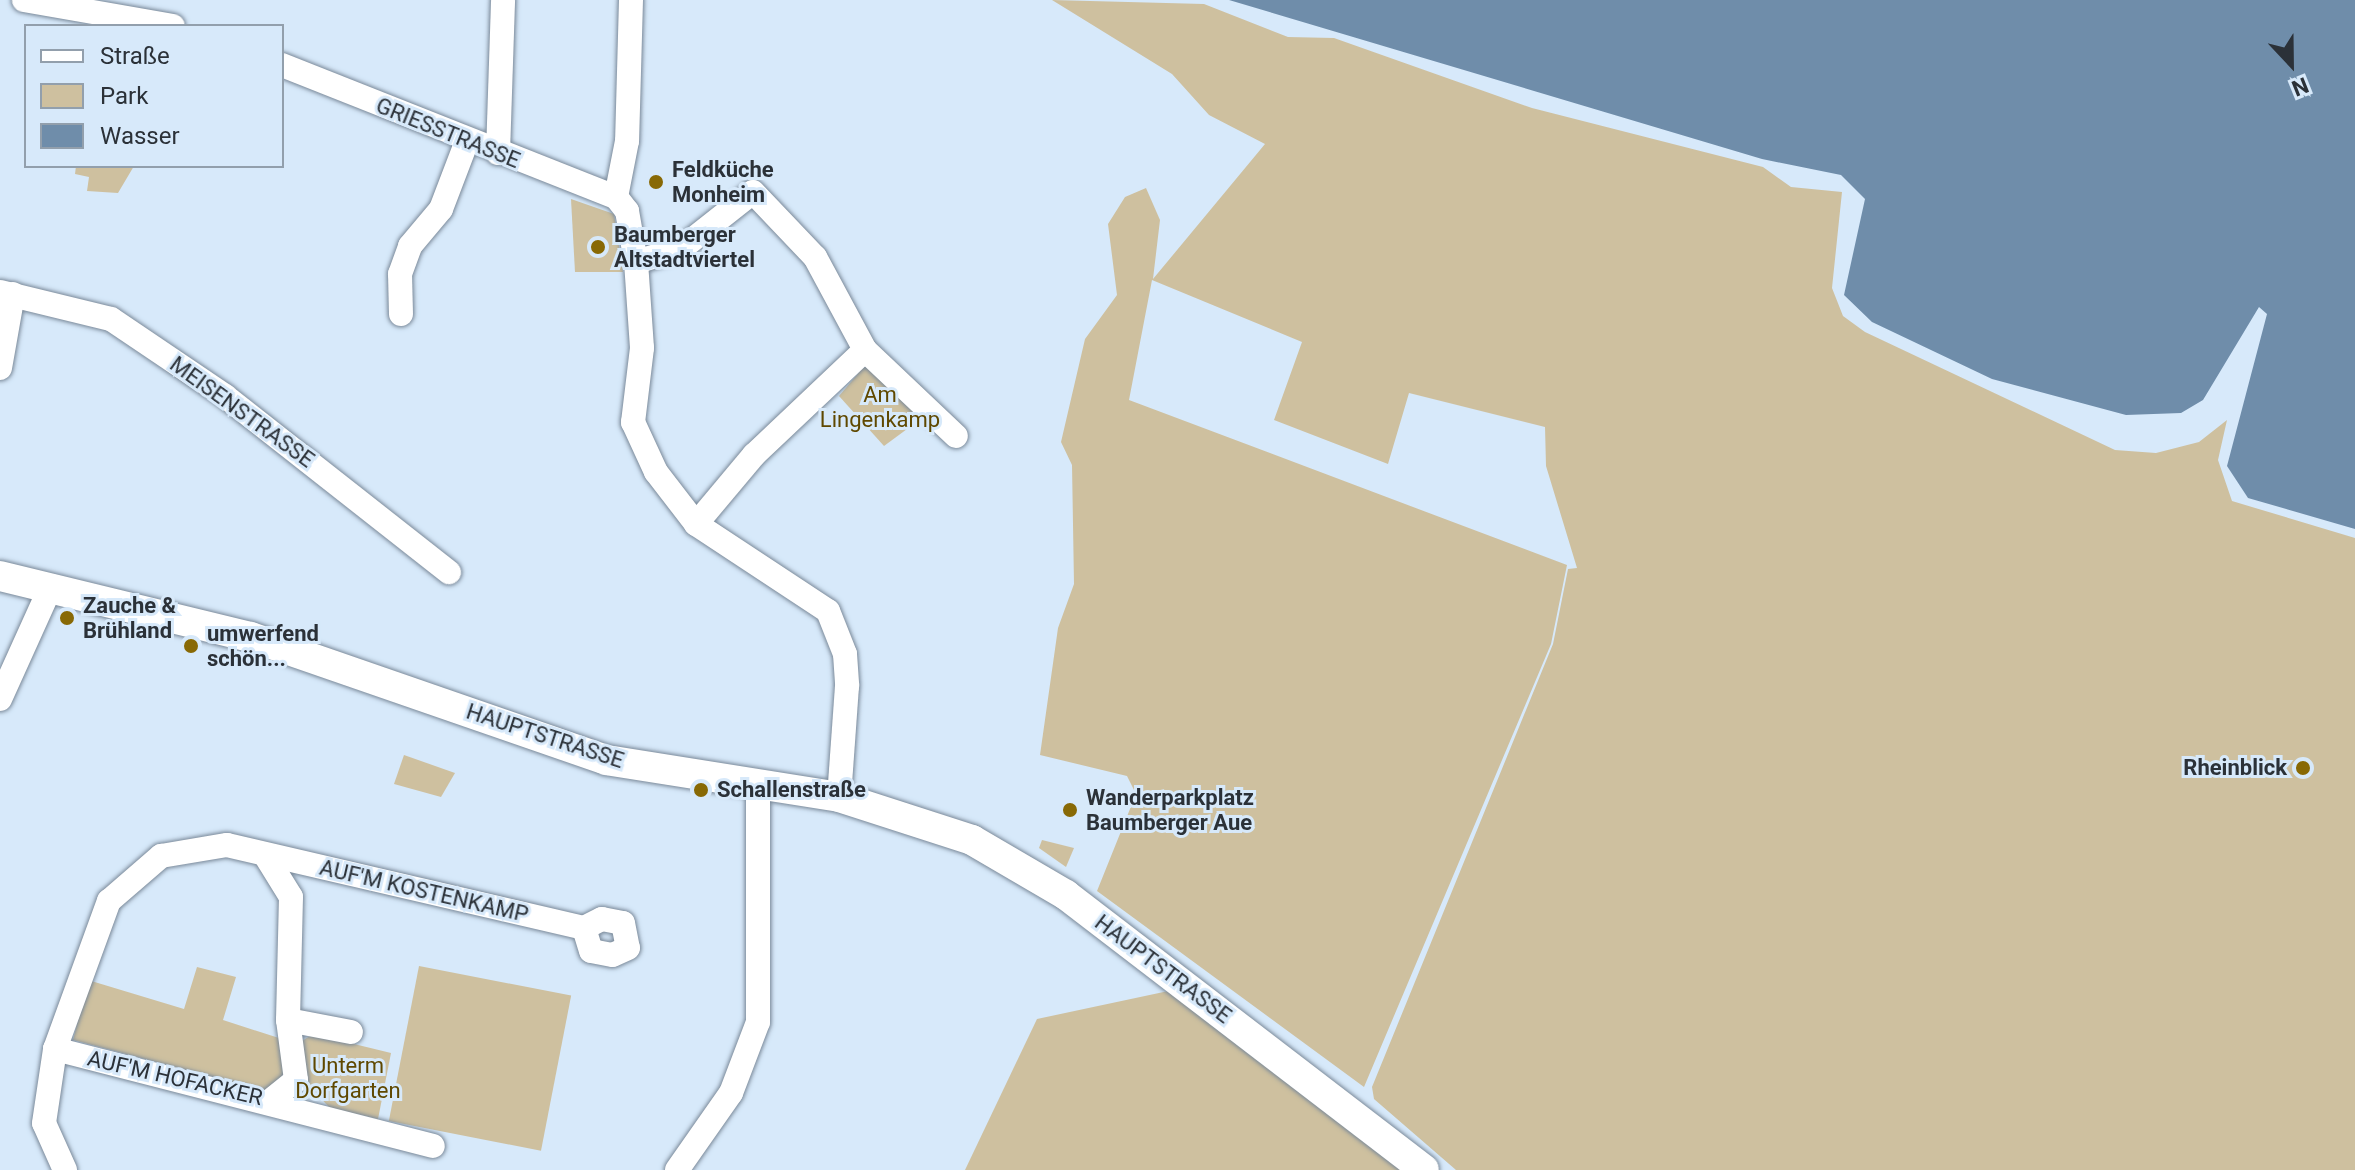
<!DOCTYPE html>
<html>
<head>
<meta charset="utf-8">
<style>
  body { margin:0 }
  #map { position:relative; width:2355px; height:1170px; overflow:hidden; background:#d7e9fa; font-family:Roboto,sans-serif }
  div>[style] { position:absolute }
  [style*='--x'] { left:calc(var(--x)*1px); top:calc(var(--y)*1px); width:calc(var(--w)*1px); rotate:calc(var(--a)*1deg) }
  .green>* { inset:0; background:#cec09f; transform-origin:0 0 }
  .water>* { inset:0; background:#6f8daa }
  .roads { filter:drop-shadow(0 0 2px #7a8999) drop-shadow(0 0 2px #7a8999) }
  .minor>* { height:24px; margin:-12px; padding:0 12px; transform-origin:12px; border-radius:12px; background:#fff }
  .tertiary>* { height:30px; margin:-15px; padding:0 15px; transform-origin:15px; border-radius:15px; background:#fff }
  .dots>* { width:22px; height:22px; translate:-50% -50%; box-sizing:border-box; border:4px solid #d7e9fa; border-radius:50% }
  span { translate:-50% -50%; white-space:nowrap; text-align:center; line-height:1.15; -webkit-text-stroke:6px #d7e9fa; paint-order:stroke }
  .street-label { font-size:22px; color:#2b3138 }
  .poi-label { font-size:22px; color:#2b3138; font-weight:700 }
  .left { translate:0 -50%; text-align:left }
  .right { translate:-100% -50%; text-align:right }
  .park-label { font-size:22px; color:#5f4800 }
  .legend { position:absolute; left:24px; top:24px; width:260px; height:144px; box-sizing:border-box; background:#d7e9fa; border:2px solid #929fac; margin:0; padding:10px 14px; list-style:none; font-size:24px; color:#2b3138 }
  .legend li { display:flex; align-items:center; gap:16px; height:40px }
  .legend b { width:40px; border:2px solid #929fac }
  .north { position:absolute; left:2251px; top:24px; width:80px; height:80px; -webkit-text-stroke:6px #d7e9fa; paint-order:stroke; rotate:158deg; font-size:22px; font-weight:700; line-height:32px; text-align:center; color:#2b3138 }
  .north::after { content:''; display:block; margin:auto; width:28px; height:36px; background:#2b3138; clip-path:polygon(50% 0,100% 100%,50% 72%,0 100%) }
</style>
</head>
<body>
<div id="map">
  <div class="green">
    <i style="clip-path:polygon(1052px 0,1204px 4px,1288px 37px,1334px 38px,1532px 108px,1763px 167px,1791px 187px,1842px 192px,1832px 288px,1843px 316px,1865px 332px,2115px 450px,2156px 453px,2199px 442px,2227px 420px,2218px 460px,2232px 501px,2355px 538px,2355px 1170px,1456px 1170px,1374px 1099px,1372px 1087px,1553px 644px,1568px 569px,1577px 568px,1546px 466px,1545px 427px,1409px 393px,1388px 464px,1274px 420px,1302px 342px,1152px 280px,1129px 400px,1567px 565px,1551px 644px,1364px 1087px,1097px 891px,1136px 794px,1127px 776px,1040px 755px,1058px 628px,1074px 584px,1072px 465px,1061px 442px,1085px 339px,1117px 295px,1108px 224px,1125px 197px,1146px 188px,1160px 220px,1153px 279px,1265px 144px,1209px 115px,1172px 74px)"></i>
    <i style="clip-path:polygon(76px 166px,134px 166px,118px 193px,87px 191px,89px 177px,75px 174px)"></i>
    <i style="clip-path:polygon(571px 199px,614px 214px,623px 272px,575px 272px)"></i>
    <i style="clip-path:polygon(868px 362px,922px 418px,884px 446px,839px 396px)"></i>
    <i style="clip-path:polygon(404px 755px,455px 773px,441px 797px,394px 784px)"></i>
    <i style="clip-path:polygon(1042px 840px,1074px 848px,1066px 867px,1039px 848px)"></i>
    <i style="left:419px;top:966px;width:155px;height:158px;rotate:11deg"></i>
    <i style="clip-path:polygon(197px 967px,236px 977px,223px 1020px,282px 1039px,286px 1071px,270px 1092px,73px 1040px,88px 980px,184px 1009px)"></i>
    <i style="clip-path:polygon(1173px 990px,1404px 1170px,965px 1170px,1037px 1019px)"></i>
    <i style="clip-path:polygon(313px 1034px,391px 1053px,378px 1119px,330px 1108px,308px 1085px,302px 1041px)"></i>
  </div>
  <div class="water">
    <i style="clip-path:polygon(1229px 0,2355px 0,2355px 529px,2248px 498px,2227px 466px,2267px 314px,2259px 307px,2203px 400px,2181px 413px,2126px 415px,1992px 379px,1872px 322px,1844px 295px,1865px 199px,1841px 175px,1762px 159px)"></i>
  </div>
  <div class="roads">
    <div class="minor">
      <i style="--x:24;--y:0;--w:151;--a:9.9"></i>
      <i style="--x:631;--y:0;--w:141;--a:91.6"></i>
      <i style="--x:627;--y:141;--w:57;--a:101.1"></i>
      <i style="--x:616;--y:197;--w:18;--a:52"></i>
      <i style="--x:627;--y:211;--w:52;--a:80"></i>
      <i style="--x:636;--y:262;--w:86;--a:86"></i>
      <i style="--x:642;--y:348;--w:75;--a:96.9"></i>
      <i style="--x:633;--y:422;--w:55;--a:65.3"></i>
      <i style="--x:656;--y:472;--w:66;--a:52.4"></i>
      <i style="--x:696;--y:524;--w:158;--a:33.4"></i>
      <i style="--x:828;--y:611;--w:46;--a:68.4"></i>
      <i style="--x:845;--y:654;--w:32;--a:86"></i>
      <i style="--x:847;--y:686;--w:111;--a:94.1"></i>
      <i style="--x:282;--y:65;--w:359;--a:21.6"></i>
      <i style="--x:498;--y:153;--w:153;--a:-88.1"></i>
      <i style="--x:636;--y:262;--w:48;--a:-16.9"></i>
      <i style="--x:682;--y:248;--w:90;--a:-38.3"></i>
      <i style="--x:753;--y:192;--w:90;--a:46.4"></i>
      <i style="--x:815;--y:257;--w:106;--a:61.7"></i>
      <i style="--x:865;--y:350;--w:153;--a:136.6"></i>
      <i style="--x:754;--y:455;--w:90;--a:130"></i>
      <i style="--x:0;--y:292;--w:114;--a:13.7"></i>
      <i style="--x:111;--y:319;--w:138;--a:34"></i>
      <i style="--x:225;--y:396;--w:285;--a:38.2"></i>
      <i style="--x:401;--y:314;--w:40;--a:-91.4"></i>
      <i style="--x:400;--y:274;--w:30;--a:-70"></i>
      <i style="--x:410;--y:246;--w:48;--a:-50"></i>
      <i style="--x:441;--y:209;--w:73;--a:-69.1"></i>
      <i style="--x:865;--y:350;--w:125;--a:43.4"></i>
      <i style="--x:0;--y:368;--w:75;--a:-80"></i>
      <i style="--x:0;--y:699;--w:124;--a:-65.7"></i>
      <i style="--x:265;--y:855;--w:49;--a:58.2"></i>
      <i style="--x:291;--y:897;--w:123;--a:91.4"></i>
      <i style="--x:288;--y:1020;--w:61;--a:82.4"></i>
      <i style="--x:296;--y:1080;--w:32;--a:141"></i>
      <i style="--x:288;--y:1020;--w:64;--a:10.8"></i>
      <i style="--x:55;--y:1049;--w:390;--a:14.4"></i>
      <i style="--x:65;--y:1170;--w:51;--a:-114.1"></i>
      <i style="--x:44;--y:1123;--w:75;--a:-81.5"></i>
      <i style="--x:55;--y:1049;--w:158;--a:-70"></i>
      <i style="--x:109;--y:901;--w:69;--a:-40.9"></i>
      <i style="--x:161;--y:856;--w:67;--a:-9.5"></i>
      <i style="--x:227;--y:845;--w:367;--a:13.1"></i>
      <i style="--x:584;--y:928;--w:20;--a:-27"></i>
      <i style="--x:602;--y:919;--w:21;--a:11"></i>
      <i style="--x:623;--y:923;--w:25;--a:79"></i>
      <i style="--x:628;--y:948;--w:17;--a:156"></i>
      <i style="--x:612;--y:955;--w:21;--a:-169"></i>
      <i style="--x:591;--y:951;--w:24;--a:-107"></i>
      <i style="--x:677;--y:1170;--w:94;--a:-55"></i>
      <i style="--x:731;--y:1093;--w:76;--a:-69.2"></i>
      <i style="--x:758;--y:1022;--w:238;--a:-90"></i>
    </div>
    <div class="tertiary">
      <i style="--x:0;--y:576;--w:258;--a:13.7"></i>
      <i style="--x:251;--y:637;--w:376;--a:19.1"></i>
      <i style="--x:606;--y:760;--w:236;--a:9"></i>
      <i style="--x:839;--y:797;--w:140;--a:17.9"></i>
      <i style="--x:972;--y:840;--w:109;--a:30.3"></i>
      <i style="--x:1066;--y:895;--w:451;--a:37.5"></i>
    </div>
  </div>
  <div class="dots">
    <i style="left:656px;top:182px;background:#886905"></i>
    <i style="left:598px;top:247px;background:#886905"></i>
    <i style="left:67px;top:618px;background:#886905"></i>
    <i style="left:191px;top:646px;background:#886905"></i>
    <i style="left:2303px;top:768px;background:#886905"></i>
    <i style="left:701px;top:790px;background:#886905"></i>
    <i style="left:1070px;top:810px;background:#886905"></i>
  </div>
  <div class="street-label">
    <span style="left:448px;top:133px;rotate:22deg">GRIESSTRASSE</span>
    <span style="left:242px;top:412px;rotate:36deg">MEISENSTRASSE</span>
    <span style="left:545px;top:736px;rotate:18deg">HAUPTSTRASSE</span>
    <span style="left:424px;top:891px;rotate:13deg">AUF'M KOSTENKAMP</span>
    <span style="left:1163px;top:969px;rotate:37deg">HAUPTSTRASSE</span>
    <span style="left:175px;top:1078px;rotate:13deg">AUF'M HOFACKER</span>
  </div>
  <div class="poi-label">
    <span class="left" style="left:672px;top:182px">Feldküche<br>Monheim</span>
    <span class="left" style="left:614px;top:247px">Baumberger<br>Altstadtviertel</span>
    <span class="left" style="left:83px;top:618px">Zauche &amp;<br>Brühland</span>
    <span class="left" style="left:207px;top:646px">umwerfend<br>schön...</span>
    <span class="right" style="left:2287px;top:768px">Rheinblick</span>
    <span class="left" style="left:717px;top:790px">Schallenstraße</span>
    <span class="left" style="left:1086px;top:810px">Wanderparkplatz<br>Baumberger Aue</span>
  </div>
  <div class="park-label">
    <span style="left:880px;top:407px">Am<br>Lingenkamp</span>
    <span style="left:348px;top:1078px">Unterm<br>Dorfgarten</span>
  </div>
  <ul class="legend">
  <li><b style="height:10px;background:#fff"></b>Straße</li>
  <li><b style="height:22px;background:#cec09f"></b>Park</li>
  <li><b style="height:22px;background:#6f8daa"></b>Wasser</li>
  </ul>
  <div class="north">N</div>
</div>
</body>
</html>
